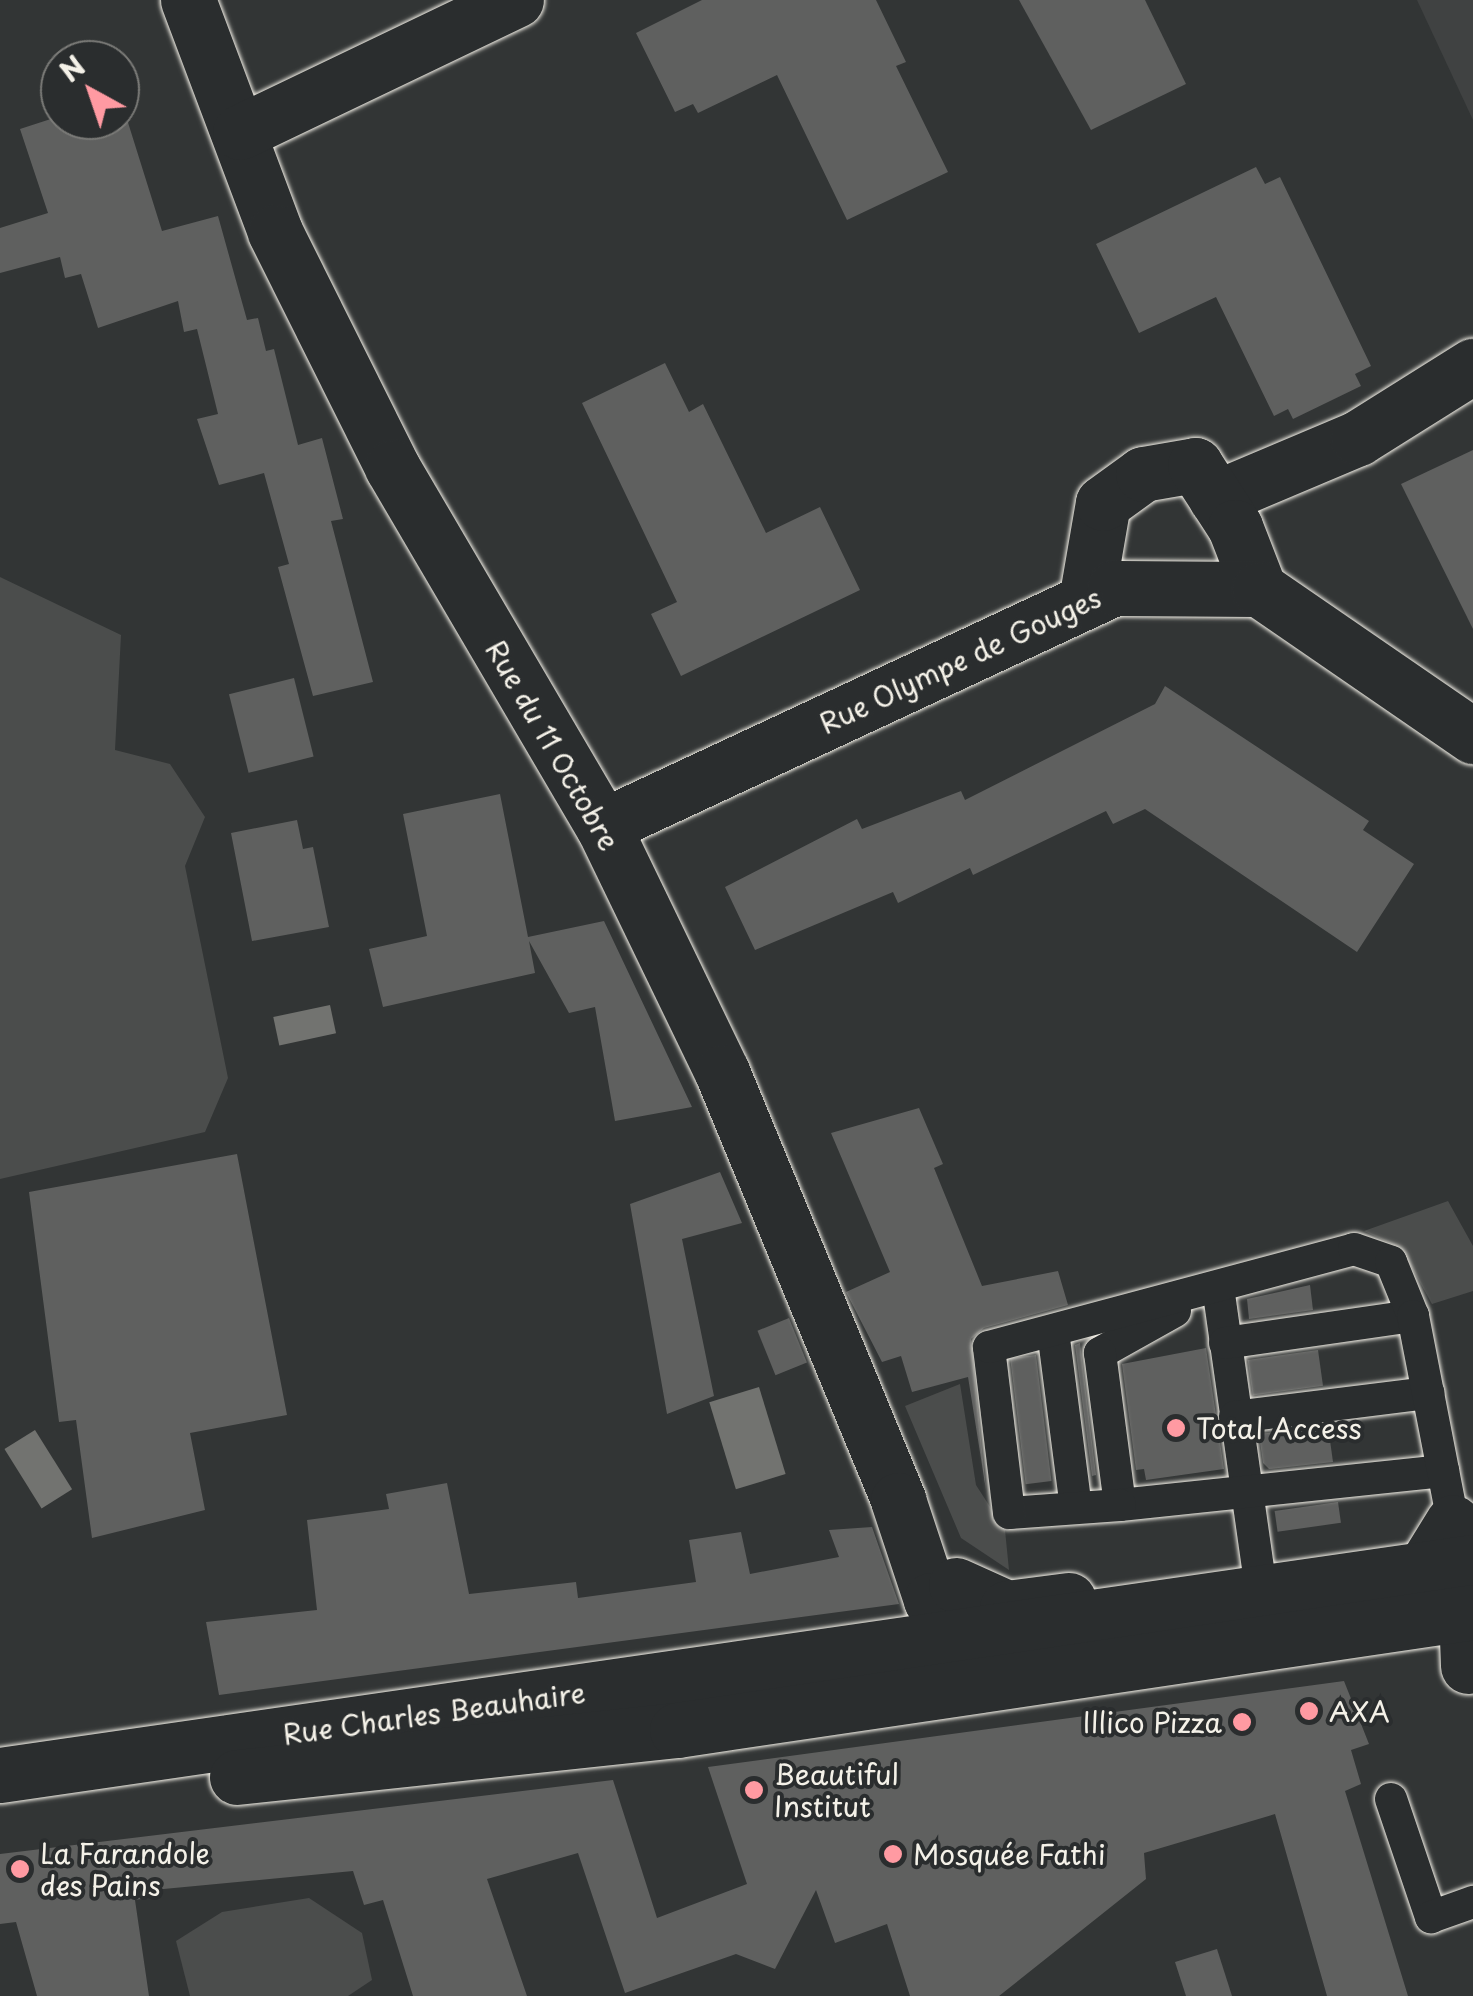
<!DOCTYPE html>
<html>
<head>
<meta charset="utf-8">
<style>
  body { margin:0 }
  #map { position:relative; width:1473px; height:1996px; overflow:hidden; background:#323535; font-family:"Playpen Sans",sans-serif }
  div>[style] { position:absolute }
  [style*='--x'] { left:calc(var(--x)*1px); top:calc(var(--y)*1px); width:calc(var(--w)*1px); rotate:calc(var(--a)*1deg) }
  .built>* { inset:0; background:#404242 }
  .green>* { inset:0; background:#4b4d4c }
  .water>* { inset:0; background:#727370; transform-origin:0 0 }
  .building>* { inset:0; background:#5f605f; transform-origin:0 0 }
  .roads { filter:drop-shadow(0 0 2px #f4f1e8) drop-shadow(0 0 2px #f4f1e8) }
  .service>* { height:32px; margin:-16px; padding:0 16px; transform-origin:16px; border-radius:16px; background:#2a2d2e }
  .minor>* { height:55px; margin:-27.5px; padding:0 27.5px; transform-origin:27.5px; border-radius:27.5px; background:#2a2d2e }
  .tertiary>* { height:55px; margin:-27.5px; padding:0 27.5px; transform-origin:27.5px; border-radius:27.5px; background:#2a2d2e }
  .secondary>* { height:55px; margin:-27.5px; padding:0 27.5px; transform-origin:27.5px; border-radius:27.5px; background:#2a2d2e }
  .primary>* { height:55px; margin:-27.5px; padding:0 27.5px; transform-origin:27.5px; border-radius:27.5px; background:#2a2d2e }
  .dots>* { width:28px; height:28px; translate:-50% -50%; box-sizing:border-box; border:5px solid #2a2d2e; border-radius:50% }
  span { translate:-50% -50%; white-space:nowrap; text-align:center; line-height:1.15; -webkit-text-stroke:8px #2a2d2e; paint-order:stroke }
  .street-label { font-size:28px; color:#f4f1e8 }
  .poi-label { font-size:28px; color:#f4f1e8 }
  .left { translate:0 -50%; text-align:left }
  .right { translate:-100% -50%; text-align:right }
  .north { position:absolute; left:40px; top:40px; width:100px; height:100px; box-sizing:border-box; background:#2a2d2e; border:2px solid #7b7b78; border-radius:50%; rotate:320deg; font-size:28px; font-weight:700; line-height:40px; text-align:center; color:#f4f1e8 }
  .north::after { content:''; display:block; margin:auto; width:35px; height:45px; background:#ff9aa2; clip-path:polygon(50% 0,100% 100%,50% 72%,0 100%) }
</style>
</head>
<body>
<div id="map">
  <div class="built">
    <i style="clip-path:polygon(1417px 0,1473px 0,1473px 120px)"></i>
  </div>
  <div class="green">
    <i style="clip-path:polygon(0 577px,121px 635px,115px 750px,170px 764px,205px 817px,185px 866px,228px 1078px,205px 1132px,0 1179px)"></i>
    <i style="clip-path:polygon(1448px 1201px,1473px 1246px,1473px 1291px,1432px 1304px,1401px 1248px,1364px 1231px)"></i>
    <i style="clip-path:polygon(960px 1384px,976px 1485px,1005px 1530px,1009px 1570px,961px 1538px,905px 1406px)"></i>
    <i style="clip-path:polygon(309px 1898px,362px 1933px,372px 1980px,348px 1996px,190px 1996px,176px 1941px,222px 1912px)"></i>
  </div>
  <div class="water">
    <i style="left:330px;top:1005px;width:29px;height:58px;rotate:78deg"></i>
    <i style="left:759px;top:1387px;width:91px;height:52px;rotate:73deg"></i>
    <i style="left:35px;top:1430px;width:70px;height:36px;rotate:58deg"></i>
  </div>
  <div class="building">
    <i style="clip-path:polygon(702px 0,876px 0,906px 62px,896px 66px,948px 172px,847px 220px,777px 75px,698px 113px,693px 104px,675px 112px,636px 33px)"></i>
    <i style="clip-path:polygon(1019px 0,1145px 0,1186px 84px,1091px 130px)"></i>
    <i style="clip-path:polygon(120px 97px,162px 231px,218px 216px,247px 320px,258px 318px,266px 351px,274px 349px,298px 445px,322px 438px,343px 519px,331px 521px,373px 682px,313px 696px,278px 567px,289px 564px,264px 473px,219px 485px,197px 419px,218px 414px,197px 329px,184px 332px,178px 301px,98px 328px,81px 274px,65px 278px,60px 257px,0 273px,0 228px,48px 213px,20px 129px,60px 116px,120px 120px)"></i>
    <i style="clip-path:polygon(1256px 167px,1265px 184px,1280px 177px,1371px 366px,1355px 374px,1361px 386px,1293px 419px,1288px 409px,1274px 416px,1216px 297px,1139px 333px,1096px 244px)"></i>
    <i style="clip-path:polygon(665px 363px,689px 412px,703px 404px,766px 533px,820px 507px,860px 590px,681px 676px,651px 614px,677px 602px,582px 403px)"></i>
    <i style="clip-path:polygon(1473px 450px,1473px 629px,1401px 484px)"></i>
    <i style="left:294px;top:678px;width:81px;height:67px;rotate:76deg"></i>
    <i style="clip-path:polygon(1165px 686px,1369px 821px,1363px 830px,1414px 864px,1357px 952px,1145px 809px,1113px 824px,1106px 811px,973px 875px,970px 868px,898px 903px,893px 892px,755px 950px,725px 887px,857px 819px,862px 829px,961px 791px,965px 800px,1155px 704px)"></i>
    <i style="clip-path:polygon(500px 794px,528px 937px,604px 921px,692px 1107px,615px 1121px,595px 1007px,569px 1013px,529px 941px,535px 973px,383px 1007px,369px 949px,427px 936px,403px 814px)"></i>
    <i style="clip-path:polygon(297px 820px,303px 849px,313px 847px,329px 927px,252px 941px,231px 833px)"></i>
    <i style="clip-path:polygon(919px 1108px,943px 1164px,934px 1168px,982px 1286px,1058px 1271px,1068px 1305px,984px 1328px,971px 1339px,986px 1490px,968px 1377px,912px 1392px,901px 1356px,882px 1362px,846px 1292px,890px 1272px,831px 1133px)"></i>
    <i style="clip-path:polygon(237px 1154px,287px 1415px,190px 1433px,205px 1510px,92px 1538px,76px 1420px,59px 1422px,29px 1192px)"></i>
    <i style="clip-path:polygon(720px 1172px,742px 1223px,682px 1239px,714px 1396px,667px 1414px,630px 1204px)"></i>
    <i style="clip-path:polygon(1310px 1285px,1313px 1310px,1249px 1319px,1247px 1299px)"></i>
    <i style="left:789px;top:1318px;width:48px;height:34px;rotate:68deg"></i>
    <i style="clip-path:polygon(1080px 1343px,1096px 1475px,1092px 1476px,1075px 1345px)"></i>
    <i style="clip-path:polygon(1206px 1348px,1224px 1469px,1146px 1480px,1144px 1469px,1136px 1470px,1122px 1364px)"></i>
    <i style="left:1318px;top:1350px;width:36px;height:71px;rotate:82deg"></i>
    <i style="left:1036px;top:1355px;width:127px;height:26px;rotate:83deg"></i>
    <i style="clip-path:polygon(1328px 1426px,1333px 1462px,1269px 1469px,1263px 1463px,1259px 1434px)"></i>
    <i style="clip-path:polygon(447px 1483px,469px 1594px,576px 1582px,578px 1598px,696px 1582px,689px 1540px,741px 1532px,750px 1574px,839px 1557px,829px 1530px,872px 1527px,899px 1604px,219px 1695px,206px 1622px,317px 1610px,307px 1520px,389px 1509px,386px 1494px)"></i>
    <i style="left:1338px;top:1502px;width:21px;height:64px;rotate:82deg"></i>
    <i style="clip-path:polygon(1344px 1681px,1369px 1744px,1351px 1750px,1361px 1784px,1345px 1791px,1408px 1996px,1327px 1996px,1275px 1814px,1144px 1853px,1146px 1879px,999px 1996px,910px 1996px,887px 1924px,835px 1943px,816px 1890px,775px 1969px,736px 1954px,625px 1993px,578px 1853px,487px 1879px,527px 1996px,413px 1996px,383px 1900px,364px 1905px,353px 1871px,153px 1890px,154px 1897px,135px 1900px,149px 1996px,37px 1996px,16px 1922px,0 1924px,0 1854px,613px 1780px,657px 1918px,747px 1884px,708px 1767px)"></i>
    <i style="clip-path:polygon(1217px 1949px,1232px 1996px,1186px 1996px,1175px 1962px)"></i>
  </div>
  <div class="roads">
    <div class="service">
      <i style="--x:1218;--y:1287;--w:307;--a:81.9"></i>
      <i style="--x:1175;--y:1311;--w:86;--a:150.8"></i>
      <i style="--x:1100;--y:1353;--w:153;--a:82.5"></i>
      <i style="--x:1120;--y:1505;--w:325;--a:-6"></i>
      <i style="--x:1053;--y:1331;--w:178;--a:82.6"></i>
      <i style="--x:1225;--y:1343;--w:190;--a:-8.2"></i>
      <i style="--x:1235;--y:1417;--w:195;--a:-7.1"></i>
      <i style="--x:1120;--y:1505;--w:111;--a:175.9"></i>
      <i style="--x:1009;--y:1513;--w:167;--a:-96.9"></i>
      <i style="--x:989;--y:1347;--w:378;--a:-15"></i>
      <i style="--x:1354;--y:1249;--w:39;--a:19"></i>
      <i style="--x:1391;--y:1262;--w:58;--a:67.8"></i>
      <i style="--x:1413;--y:1316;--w:210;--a:79"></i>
      <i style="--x:1391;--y:1799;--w:125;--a:71.3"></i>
      <i style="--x:1431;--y:1917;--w:45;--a:-19.7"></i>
    </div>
    <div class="minor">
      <i style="--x:188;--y:0;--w:248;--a:69.4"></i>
      <i style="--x:275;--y:232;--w:263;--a:63.5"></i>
      <i style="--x:392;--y:467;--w:416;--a:59.6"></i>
      <i style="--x:603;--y:826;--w:273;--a:64.2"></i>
      <i style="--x:722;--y:1072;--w:463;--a:67.6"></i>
      <i style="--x:898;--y:1500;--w:105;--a:71.7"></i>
      <i style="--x:931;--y:1600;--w:88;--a:52"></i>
      <i style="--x:240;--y:132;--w:306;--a:-25.6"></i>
      <i style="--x:1216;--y:498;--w:154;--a:-22.9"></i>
      <i style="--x:1358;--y:438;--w:136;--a:-32.1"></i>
      <i style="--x:1086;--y:601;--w:99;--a:-80.2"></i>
      <i style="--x:1103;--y:503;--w:49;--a:-35.9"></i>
      <i style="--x:1143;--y:474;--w:53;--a:-9.8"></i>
      <i style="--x:1195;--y:465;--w:74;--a:57.2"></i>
      <i style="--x:1235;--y:527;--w:66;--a:68.8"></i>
      <i style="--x:603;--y:826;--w:564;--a:-24.97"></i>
      <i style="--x:1114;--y:588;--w:145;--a:0.4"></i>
      <i style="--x:1259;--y:589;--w:260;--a:34.5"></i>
      <i style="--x:956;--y:1585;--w:56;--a:24.3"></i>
      <i style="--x:1007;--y:1608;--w:62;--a:-7.5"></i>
    </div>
    <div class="tertiary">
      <i style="--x:1406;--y:1598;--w:89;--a:-58.3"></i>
    </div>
    <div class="secondary">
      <i style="--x:1437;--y:1579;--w:45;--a:49.5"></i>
      <i style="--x:1466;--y:1613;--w:53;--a:87.8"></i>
    </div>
    <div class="primary">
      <i style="--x:0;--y:1775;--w:1488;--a:-8.23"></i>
      <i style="--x:237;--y:1777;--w:443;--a:-6.1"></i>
      <i style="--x:677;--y:1730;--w:805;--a:-8.43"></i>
    </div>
  </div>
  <div class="dots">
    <i style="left:1176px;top:1428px;background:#ff9aa2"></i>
    <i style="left:1309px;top:1711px;background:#ff9aa2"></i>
    <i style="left:1242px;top:1722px;background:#ff9aa2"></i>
    <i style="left:754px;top:1790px;background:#ff9aa2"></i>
    <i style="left:893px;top:1854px;background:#ff9aa2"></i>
    <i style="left:20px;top:1869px;background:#ff9aa2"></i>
  </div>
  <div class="street-label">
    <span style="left:960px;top:660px;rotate:-25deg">Rue Olympe de Gouges</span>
    <span style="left:553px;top:745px;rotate:60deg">Rue du 11 Octobre</span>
    <span style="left:434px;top:1713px;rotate:-8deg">Rue Charles Beauhaire</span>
  </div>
  <div class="poi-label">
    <span class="left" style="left:1196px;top:1428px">Total Access</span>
    <span class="left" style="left:1329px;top:1711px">AXA</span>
    <span class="right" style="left:1222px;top:1722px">Illico Pizza</span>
    <span class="left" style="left:774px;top:1790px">Beautiful<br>Institut</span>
    <span class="left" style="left:40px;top:1869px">La Farandole<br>des Pains</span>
    <span class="left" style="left:913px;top:1854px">Mosquée Fathi</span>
  </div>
  <div class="north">N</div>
</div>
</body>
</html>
